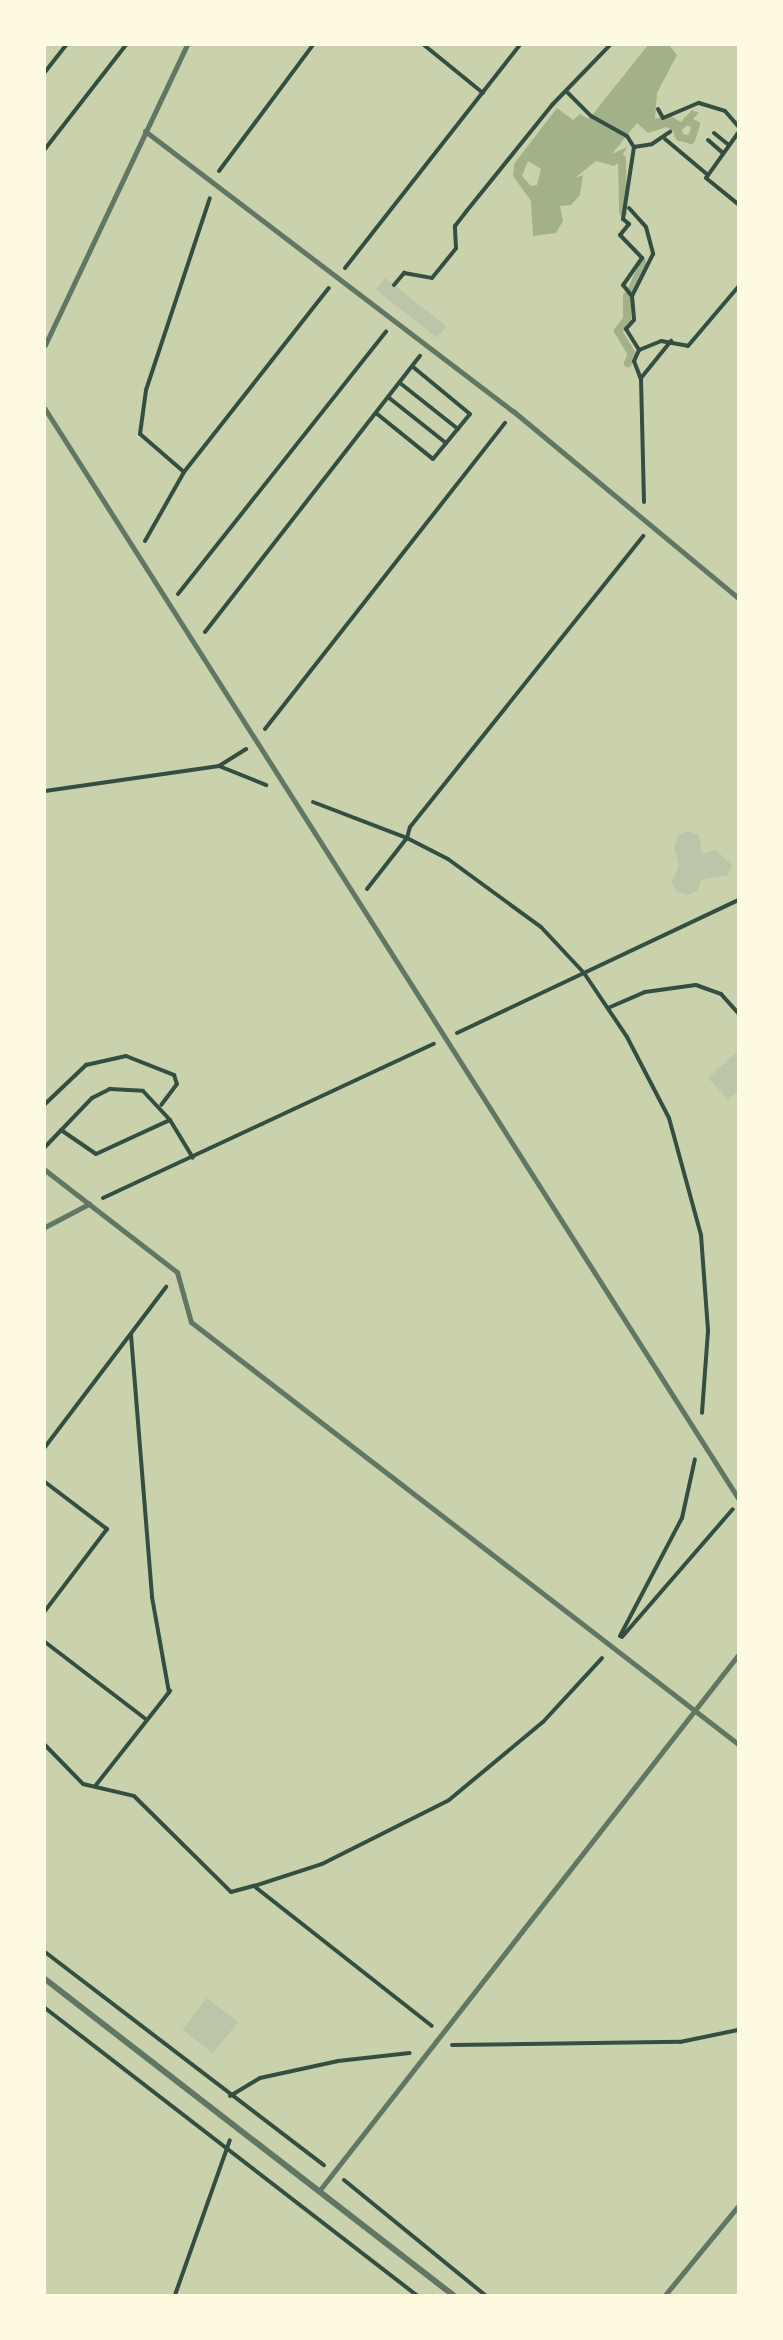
<!DOCTYPE html>
<html>
<head>
<meta charset="utf-8">
<style>
  body { margin:0 }
  #map { position:relative; width:783px; height:2340px; overflow:hidden; background:#e9edc9; font-family:"Varela Round",sans-serif }
  div>[style] { position:absolute }
  [style*='--x'] { left:calc(var(--x)*1px); top:calc(var(--y)*1px); width:calc(var(--w)*1px); rotate:calc(var(--a)*1deg) }
  .green>* { inset:0; background:#cad2ad; transform-origin:0 0 }
  .water>* { inset:0; background:#a3b18a }
  .stream>* { height:8px; margin:-4px; padding:0 4px; transform-origin:4px; border-radius:4px; background:#a3b18a }
  .building>* { inset:0; background:#bcc5a7; transform-origin:0 0 }
  .path>* { height:4px; margin:-2px; padding:0 2px; transform-origin:2px; border-radius:2px; background:#344e41 }
  .service>* { height:4.5px; margin:-2.25px; padding:0 2.25px; transform-origin:2.25px; border-radius:2.25px; background:#617663 }
  .pedestrian>* { height:5px; margin:-2.5px; padding:0 2.5px; transform-origin:2.5px; border-radius:2.5px; background:#617663 }
  .minor>* { height:6px; margin:-3px; padding:0 3px; transform-origin:3px; border-radius:3px; background:#617663 }
  span { translate:-50% -50%; white-space:nowrap; text-align:center; line-height:1.15; -webkit-text-stroke:4.5px #fefae0; paint-order:stroke }
  .frame { position:absolute; inset:0; border:46px solid #fefae0; pointer-events:none }
</style>
</head>
<body>
<div id="map">
  <div class="green">
    <i style="left:45px;top:45px;width:693px;height:2250px"></i>
  </div>
  <div class="water">
    <i style="clip-path:polygon(evenodd,648px 45px,669px 45px,677px 55px,657px 93px,655px 119px,669px 115px,681px 122px,692px 110px,699px 113px,674px 138px,675px 132px,667px 127px,648px 133px,637px 123px,612px 154px,627px 147px,619px 162px,614px 166px,596px 161px,575px 178px,583px 175px,580px 195px,571px 205px,560px 206px,563px 221px,556px 233px,533px 236px,531px 201px,513px 176px,514px 164px,557px 108px,573px 120px,580px 114px,589px 119px,648px 45px,528px 161px,541px 169px,537px 185px,531px 186px,522px 176px,528px 161px)"></i>
  </div>
  <div class="stream">
    <i style="--x:676;--y:127;--w:11;--a:68"></i>
    <i style="--x:680;--y:137;--w:11;--a:15"></i>
    <i style="--x:691;--y:140;--w:16;--a:-72"></i>
    <i style="--x:696;--y:125;--w:10;--a:-156"></i>
    <i style="--x:622;--y:159;--w:53;--a:88.9"></i>
    <i style="--x:641;--y:270;--w:8;--a:-83"></i>
    <i style="--x:631;--y:291;--w:19;--a:-65"></i>
    <i style="--x:627;--y:296;--w:23;--a:90"></i>
    <i style="--x:627;--y:319;--w:15;--a:127"></i>
    <i style="--x:618;--y:331;--w:27;--a:59"></i>
    <i style="--x:632;--y:354;--w:10;--a:114"></i>
  </div>
  <div class="building">
    <i style="left:385px;top:278px;width:78px;height:15px;rotate:38deg"></i>
    <i style="clip-path:polygon(688px 831px,699px 835px,702px 854px,716px 850px,732px 865px,728px 875px,701px 880px,698px 890px,688px 895px,676px 891px,671px 882px,679px 867px,674px 847px,678px 836px)"></i>
    <i style="clip-path:polygon(738px 1051px,738px 1091px,728px 1100px,708px 1078px)"></i>
    <i style="left:207px;top:1998px;width:39px;height:40px;rotate:38deg"></i>
  </div>
  <div class="path">
    <i style="--x:424;--y:45;--w:76;--a:39.1"></i>
    <i style="--x:45;--y:72;--w:34;--a:-52"></i>
    <i style="--x:568;--y:93;--w:33;--a:45"></i>
    <i style="--x:591;--y:116;--w:41;--a:29.1"></i>
    <i style="--x:627;--y:136;--w:13;--a:58"></i>
    <i style="--x:634;--y:147;--w:73;--a:98.7"></i>
    <i style="--x:623;--y:219;--w:8;--a:40"></i>
    <i style="--x:629;--y:224;--w:14;--a:129"></i>
    <i style="--x:620;--y:235;--w:32;--a:46"></i>
    <i style="--x:642;--y:258;--w:33;--a:125"></i>
    <i style="--x:623;--y:285;--w:14;--a:51"></i>
    <i style="--x:632;--y:296;--w:24;--a:85"></i>
    <i style="--x:634;--y:320;--w:12;--a:132"></i>
    <i style="--x:626;--y:329;--w:25;--a:58"></i>
    <i style="--x:639;--y:350;--w:12;--a:114"></i>
    <i style="--x:634;--y:361;--w:19;--a:69"></i>
    <i style="--x:641;--y:379;--w:123;--a:88.6"></i>
    <i style="--x:658;--y:109;--w:10;--a:61"></i>
    <i style="--x:663;--y:118;--w:39;--a:-23"></i>
    <i style="--x:699;--y:103;--w:27;--a:17"></i>
    <i style="--x:725;--y:111;--w:20;--a:49"></i>
    <i style="--x:714;--y:133;--w:19;--a:39"></i>
    <i style="--x:738;--y:133;--w:55;--a:125.4"></i>
    <i style="--x:706;--y:178;--w:41;--a:39.1"></i>
    <i style="--x:665;--y:139;--w:56;--a:39.9"></i>
    <i style="--x:708;--y:140;--w:20;--a:41"></i>
    <i style="--x:634;--y:147;--w:18;--a:-9"></i>
    <i style="--x:652;--y:144;--w:22;--a:-34"></i>
    <i style="--x:45;--y:149;--w:132;--a:-52.1"></i>
    <i style="--x:219;--y:171;--w:157;--a:-53.3"></i>
    <i style="--x:629;--y:208;--w:25;--a:48"></i>
    <i style="--x:646;--y:227;--w:28;--a:75"></i>
    <i style="--x:653;--y:254;--w:47;--a:116.6"></i>
    <i style="--x:345;--y:268;--w:283;--a:-51.9"></i>
    <i style="--x:394;--y:285;--w:16;--a:-50"></i>
    <i style="--x:404;--y:273;--w:28;--a:10"></i>
    <i style="--x:432;--y:278;--w:38;--a:-51"></i>
    <i style="--x:456;--y:248;--w:22;--a:-93"></i>
    <i style="--x:455;--y:226;--w:16;--a:-52"></i>
    <i style="--x:465;--y:213;--w:139;--a:-51.1"></i>
    <i style="--x:552;--y:105;--w:83;--a:-46"></i>
    <i style="--x:639;--y:350;--w:24;--a:-22"></i>
    <i style="--x:661;--y:341;--w:27;--a:10"></i>
    <i style="--x:688;--y:346;--w:77;--a:-49.7"></i>
    <i style="--x:641;--y:378;--w:48;--a:-51"></i>
    <i style="--x:400;--y:383;--w:74;--a:38.4"></i>
    <i style="--x:388;--y:397;--w:74;--a:38.4"></i>
    <i style="--x:376;--y:413;--w:73;--a:38.9"></i>
    <i style="--x:433;--y:459;--w:58;--a:-50.6"></i>
    <i style="--x:470;--y:414;--w:75;--a:-140.4"></i>
    <i style="--x:184;--y:472;--w:58;--a:-139.2"></i>
    <i style="--x:140;--y:434;--w:44;--a:-82.2"></i>
    <i style="--x:146;--y:390;--w:202;--a:-71.6"></i>
    <i style="--x:145;--y:541;--w:79;--a:-60.5"></i>
    <i style="--x:184;--y:472;--w:234;--a:-51.8"></i>
    <i style="--x:178;--y:594;--w:335;--a:-51.6"></i>
    <i style="--x:205;--y:632;--w:350;--a:-52.1"></i>
    <i style="--x:265;--y:729;--w:389;--a:-51.9"></i>
    <i style="--x:219;--y:766;--w:32;--a:-32"></i>
    <i style="--x:45;--y:791;--w:176;--a:-8.2"></i>
    <i style="--x:219;--y:766;--w:51;--a:22"></i>
    <i style="--x:313;--y:802;--w:101;--a:21"></i>
    <i style="--x:407;--y:838;--w:11;--a:-75"></i>
    <i style="--x:410;--y:827;--w:373;--a:-51.3"></i>
    <i style="--x:367;--y:889;--w:65;--a:-51.9"></i>
    <i style="--x:407;--y:838;--w:46;--a:27.1"></i>
    <i style="--x:448;--y:859;--w:115;--a:36.2"></i>
    <i style="--x:541;--y:927;--w:63;--a:46.9"></i>
    <i style="--x:584;--y:973;--w:77;--a:56.1"></i>
    <i style="--x:627;--y:1037;--w:91;--a:62.6"></i>
    <i style="--x:669;--y:1118;--w:121;--a:74.7"></i>
    <i style="--x:701;--y:1235;--w:96;--a:85.8"></i>
    <i style="--x:708;--y:1331;--w:82;--a:94.2"></i>
    <i style="--x:608;--y:1008;--w:40;--a:-23.4"></i>
    <i style="--x:645;--y:992;--w:51;--a:-7.8"></i>
    <i style="--x:696;--y:985;--w:27;--a:20"></i>
    <i style="--x:721;--y:994;--w:25;--a:48"></i>
    <i style="--x:457;--y:1033;--w:311;--a:-25.3"></i>
    <i style="--x:45;--y:1104;--w:57;--a:-43.6"></i>
    <i style="--x:86;--y:1065;--w:41;--a:-12.7"></i>
    <i style="--x:126;--y:1056;--w:52;--a:21.6"></i>
    <i style="--x:174;--y:1075;--w:9;--a:72"></i>
    <i style="--x:177;--y:1084;--w:26;--a:127"></i>
    <i style="--x:61;--y:1130;--w:42;--a:34.4"></i>
    <i style="--x:96;--y:1154;--w:81;--a:-24.7"></i>
    <i style="--x:170;--y:1120;--w:44;--a:58.8"></i>
    <i style="--x:45;--y:1147;--w:68;--a:-46.2"></i>
    <i style="--x:92;--y:1098;--w:20;--a:-27"></i>
    <i style="--x:110;--y:1089;--w:33;--a:3"></i>
    <i style="--x:143;--y:1091;--w:40;--a:47"></i>
    <i style="--x:103;--y:1198;--w:365;--a:-25"></i>
    <i style="--x:131;--y:1335;--w:263;--a:85.4"></i>
    <i style="--x:152;--y:1597;--w:97;--a:79.9"></i>
    <i style="--x:45;--y:1447;--w:201;--a:-52.9"></i>
    <i style="--x:45;--y:1482;--w:78;--a:37.2"></i>
    <i style="--x:107;--y:1529;--w:103;--a:127.1"></i>
    <i style="--x:620;--y:1636;--w:133;--a:-62.3"></i>
    <i style="--x:682;--y:1518;--w:60;--a:-77.6"></i>
    <i style="--x:622;--y:1637;--w:169;--a:-49.1"></i>
    <i style="--x:45;--y:1642;--w:128;--a:37.4"></i>
    <i style="--x:45;--y:1745;--w:54;--a:45.7"></i>
    <i style="--x:83;--y:1784;--w:52;--a:13.2"></i>
    <i style="--x:134;--y:1796;--w:136;--a:44.7"></i>
    <i style="--x:231;--y:1892;--w:24;--a:-15"></i>
    <i style="--x:254;--y:1886;--w:226;--a:38.2"></i>
    <i style="--x:96;--y:1785;--w:120;--a:-51.8"></i>
    <i style="--x:254;--y:1886;--w:71;--a:-17.9"></i>
    <i style="--x:322;--y:1864;--w:142;--a:-26.7"></i>
    <i style="--x:449;--y:1800;--w:122;--a:-39.7"></i>
    <i style="--x:543;--y:1722;--w:87;--a:-47.3"></i>
    <i style="--x:45;--y:1952;--w:351;--a:37.4"></i>
    <i style="--x:45;--y:2008;--w:470;--a:37.7"></i>
    <i style="--x:452;--y:2045;--w:228;--a:-0.8"></i>
    <i style="--x:680;--y:2042;--w:59;--a:-11.7"></i>
    <i style="--x:230;--y:2096;--w:35;--a:-31"></i>
    <i style="--x:260;--y:2078;--w:80;--a:-12.3"></i>
    <i style="--x:338;--y:2061;--w:72;--a:-6.3"></i>
    <i style="--x:344;--y:2180;--w:182;--a:39.2"></i>
    <i style="--x:175;--y:2295;--w:164;--a:-70.5"></i>
  </div>
  <div class="service">
    <i style="--x:45;--y:1227;--w:50;--a:-27.6"></i>
  </div>
  <div class="pedestrian">
    <i style="--x:145;--y:131;--w:462;--a:37.3"></i>
    <i style="--x:513;--y:411;--w:293;--a:39.7"></i>
    <i style="--x:45;--y:345;--w:332;--a:-64.7"></i>
    <i style="--x:45;--y:409;--w:1291;--a:57.53"></i>
    <i style="--x:45;--y:1170;--w:167;--a:37.7"></i>
    <i style="--x:177;--y:1272;--w:52;--a:74.4"></i>
    <i style="--x:191;--y:1322;--w:691;--a:37.65"></i>
    <i style="--x:319;--y:2191;--w:680;--a:-51.98"></i>
    <i style="--x:665;--y:2295;--w:115;--a:-50.6"></i>
  </div>
  <div class="minor">
    <i style="--x:45;--y:1979;--w:516;--a:37.76"></i>
  </div>
  <div class="frame"></div>
</div>
</body>
</html>
